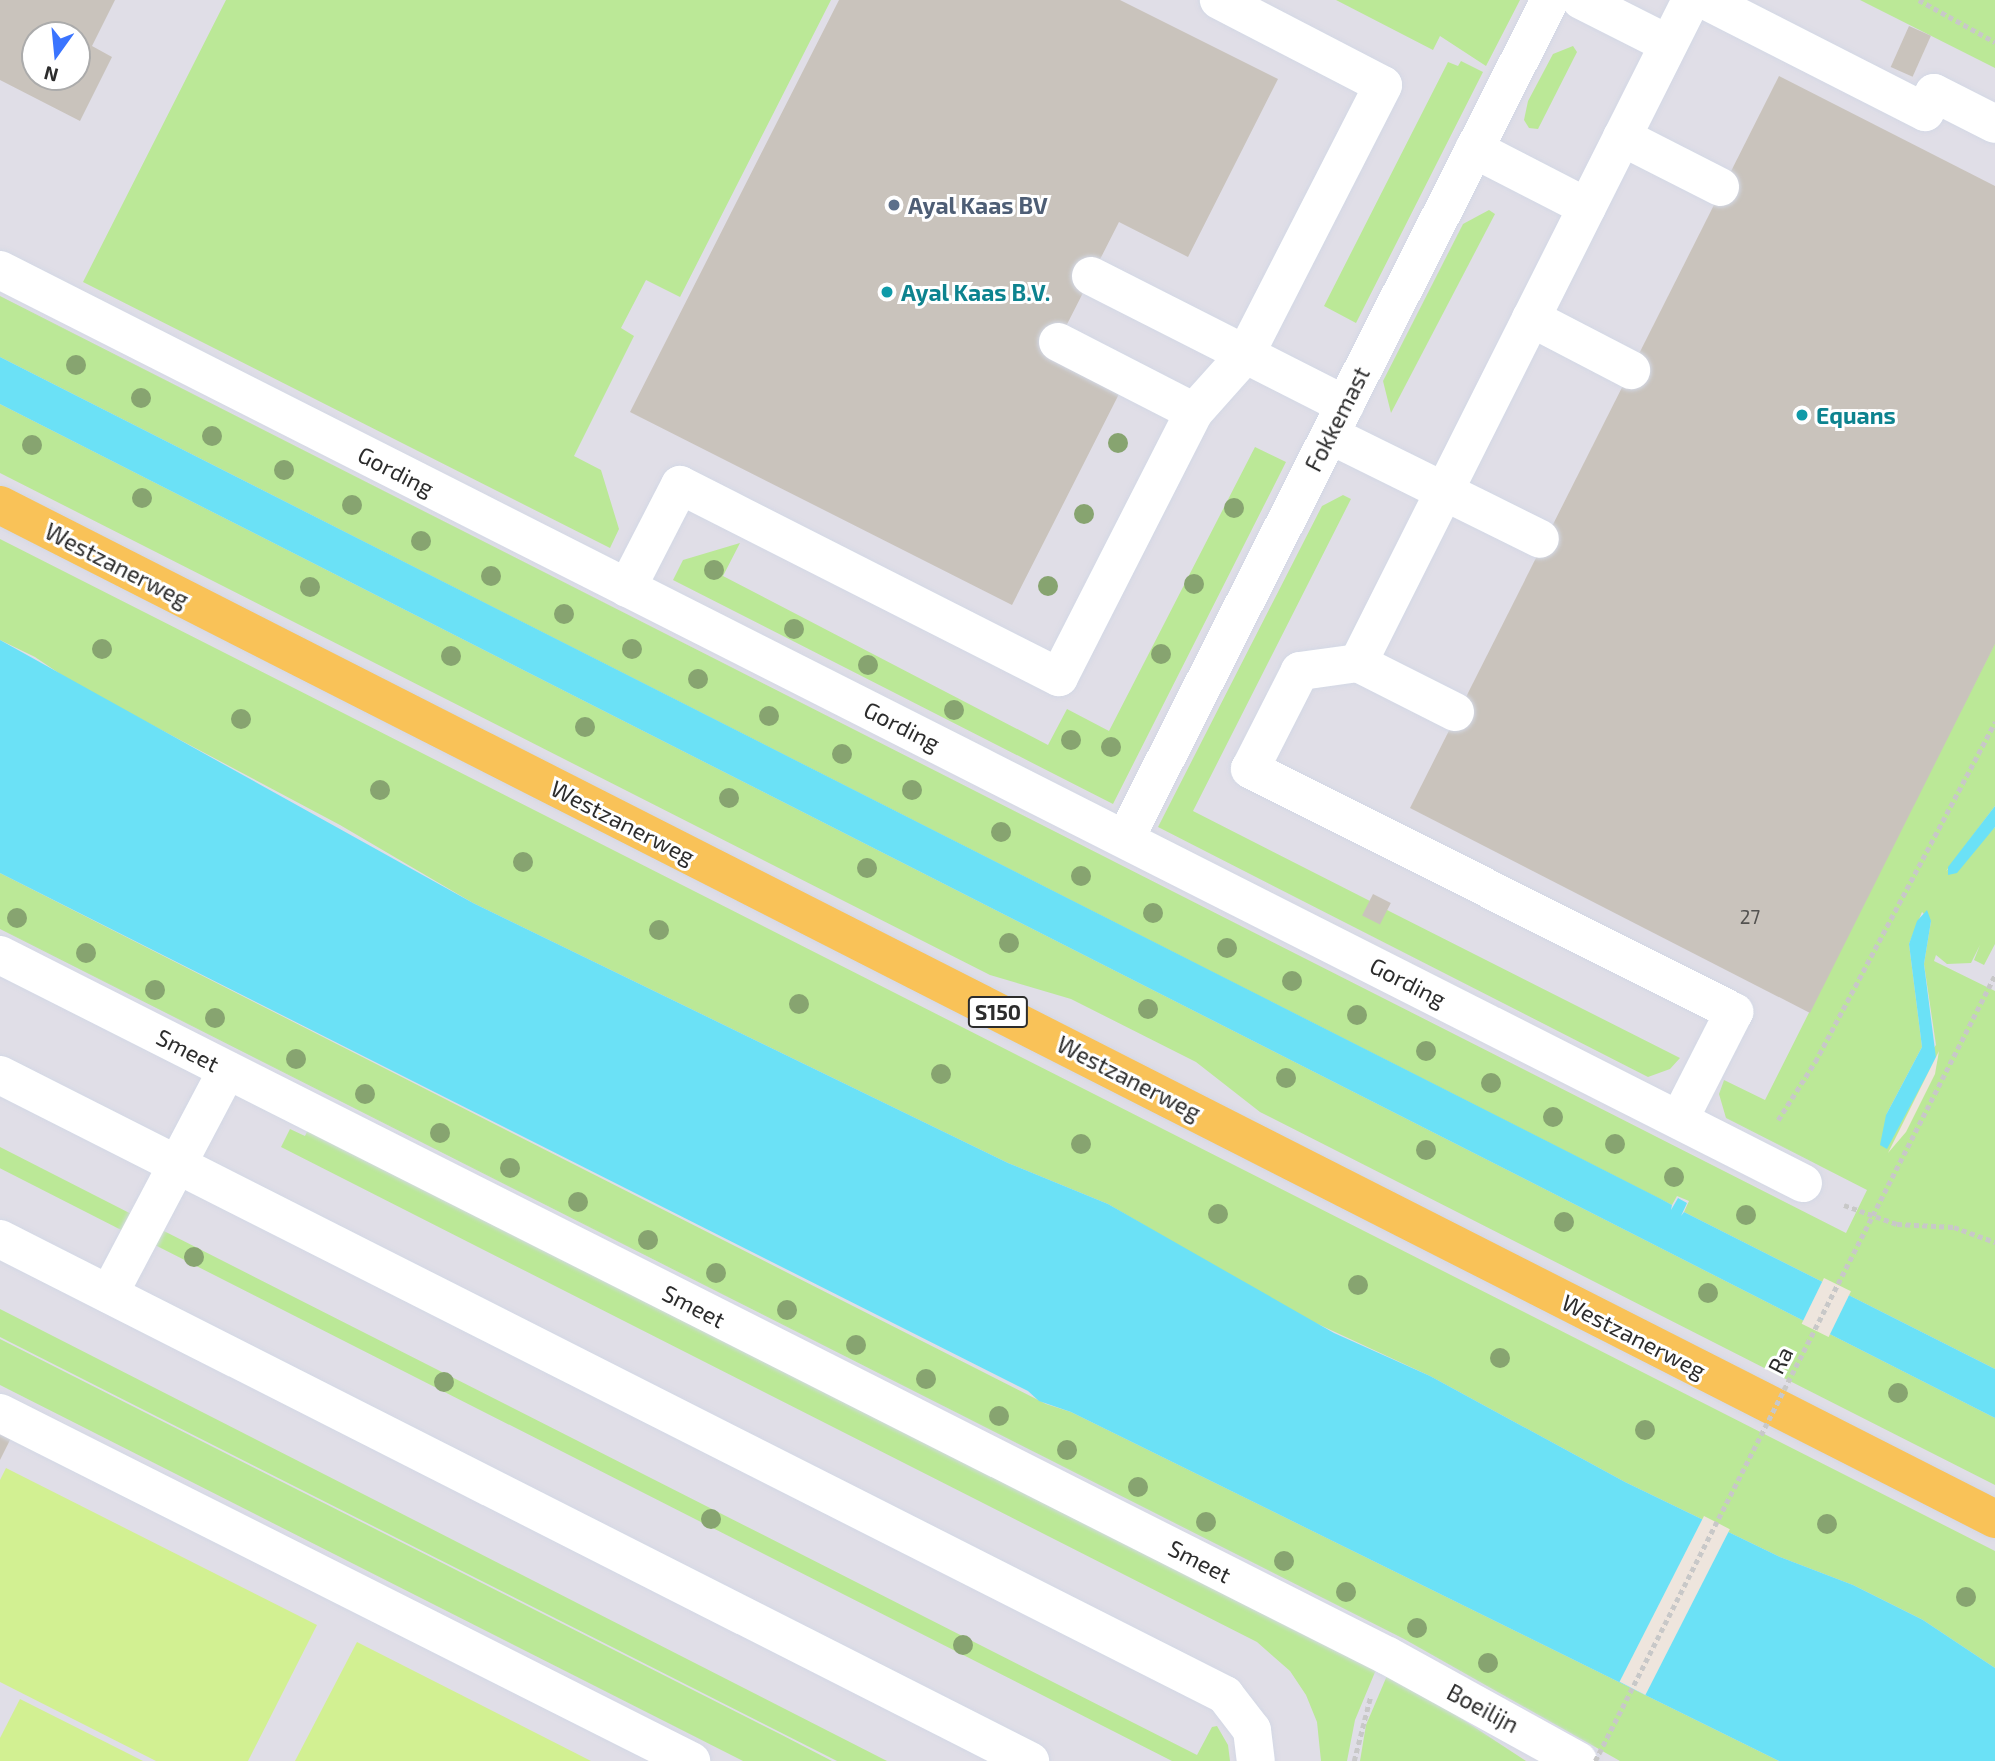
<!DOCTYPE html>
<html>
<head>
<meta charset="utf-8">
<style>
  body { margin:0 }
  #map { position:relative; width:1995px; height:1761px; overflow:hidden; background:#eee5dd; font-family:"Exo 2",sans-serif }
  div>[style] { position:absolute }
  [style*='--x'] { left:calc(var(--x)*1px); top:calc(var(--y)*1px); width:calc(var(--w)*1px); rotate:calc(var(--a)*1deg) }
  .industrial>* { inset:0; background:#e0dee7 }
  .green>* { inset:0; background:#bbe897; transform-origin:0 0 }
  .pitch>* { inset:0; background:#d2f092 }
  .water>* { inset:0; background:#6be1f6 }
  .pier>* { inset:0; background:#eee5dd; transform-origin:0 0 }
  .building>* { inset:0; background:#c9c3bc; transform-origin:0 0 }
  .path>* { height:4.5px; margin-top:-2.25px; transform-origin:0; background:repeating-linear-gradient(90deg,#c8c8c8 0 5px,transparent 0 8.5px) }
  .roads { filter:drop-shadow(0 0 2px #d3d8e5) drop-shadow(0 0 2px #d3d8e5) }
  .minor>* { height:38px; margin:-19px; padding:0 19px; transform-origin:19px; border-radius:19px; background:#fff }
  .major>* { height:38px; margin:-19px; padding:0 19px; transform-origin:19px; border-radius:19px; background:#f9c258 }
  .path-bridge>* { height:4.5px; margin-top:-2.25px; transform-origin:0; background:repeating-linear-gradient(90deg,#c8c8c8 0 5px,transparent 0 8.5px) }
  .trees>* { width:20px; height:20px; margin:-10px; border-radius:50%; background:#87a470 }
  .dots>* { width:19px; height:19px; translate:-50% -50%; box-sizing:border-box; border:4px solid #fff; border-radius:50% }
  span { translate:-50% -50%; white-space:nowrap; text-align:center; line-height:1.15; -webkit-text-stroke:6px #fff; paint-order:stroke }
  .number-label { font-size:19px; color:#535250 }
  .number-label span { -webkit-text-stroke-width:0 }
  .shield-label span { padding:2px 5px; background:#fff; border:2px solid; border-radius:5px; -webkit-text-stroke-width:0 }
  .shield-label { font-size:21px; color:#2c2c2c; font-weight:700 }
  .service-label { font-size:23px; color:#4e5e75; font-weight:700 }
  .left { translate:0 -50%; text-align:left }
  .culture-label { font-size:23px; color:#0d838f; font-weight:700 }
  .street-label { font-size:23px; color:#2c2c2c }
  .north { position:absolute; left:21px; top:21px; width:70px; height:70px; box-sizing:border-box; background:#fff; border:2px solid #ababab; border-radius:50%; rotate:195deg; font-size:19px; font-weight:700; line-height:28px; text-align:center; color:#2c2c2c }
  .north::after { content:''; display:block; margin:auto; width:24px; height:32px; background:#3a74ff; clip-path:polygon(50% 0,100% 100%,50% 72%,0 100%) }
</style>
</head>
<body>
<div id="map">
  <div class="industrial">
    <i style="clip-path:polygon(evenodd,0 0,1995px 0,1995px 1761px,0 1761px,0 0,35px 35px,77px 35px,77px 77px,35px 77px,35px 35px)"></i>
  </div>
  <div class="green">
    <i style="clip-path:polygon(226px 0,831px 0,680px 297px,646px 280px,621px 328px,634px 336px,574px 456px,601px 470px,619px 529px,610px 548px,83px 282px)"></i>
    <i style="clip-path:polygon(1336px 0,1520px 0,1486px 66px,1440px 36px,1433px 50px)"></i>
    <i style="clip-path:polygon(1860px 0,1995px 0,1995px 68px)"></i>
    <i style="clip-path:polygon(1573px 46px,1577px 52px,1538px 129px,1529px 128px,1524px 120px,1528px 101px,1553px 54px)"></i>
    <i style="clip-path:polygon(1461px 61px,1483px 72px,1356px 323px,1324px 306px,1448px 62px,1458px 66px)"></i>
    <i style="clip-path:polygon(1489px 210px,1495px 214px,1391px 413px,1383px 381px,1463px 224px)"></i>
    <i style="clip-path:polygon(evenodd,0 296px,1846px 1233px,1867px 1190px,1726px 1118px,1719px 1094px,1724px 1080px,1765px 1100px,1995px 643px,1995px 806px,1946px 871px,1995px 827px,1995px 944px,1984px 965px,1974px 960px,1980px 945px,1971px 963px,1947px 964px,1936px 955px,1934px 961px,1995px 991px,1995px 1369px,1684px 1212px,1689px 1201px,1677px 1196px,1672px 1205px,0 357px,0 296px,1922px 912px,1931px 921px,1924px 964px,1936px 1045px,1886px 1115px,1922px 1047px,1909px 944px,1922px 912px)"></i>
    <i style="clip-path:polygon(0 404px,1995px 1418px,1995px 1485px,1260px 1112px,1196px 1062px,1071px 999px,990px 975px,0 473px)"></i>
    <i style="clip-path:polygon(1255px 447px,1286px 462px,1113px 804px,673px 580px,683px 560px,740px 543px,723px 576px,1048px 745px,1067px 709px,1109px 731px)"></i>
    <i style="clip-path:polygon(1343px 495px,1351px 499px,1193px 811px,1370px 901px,1363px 916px,1387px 910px,1680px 1058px,1670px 1069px,1648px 1077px,1158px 827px,1322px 506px)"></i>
    <i style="clip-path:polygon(0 539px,1995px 1551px,1995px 1668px,1923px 1620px,1853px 1585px,1780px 1557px,1625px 1482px,1430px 1376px,1294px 1313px,1108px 1204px,1008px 1163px,473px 903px,340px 825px,75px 684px,35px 657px,0 640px)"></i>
    <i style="clip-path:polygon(0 873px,1046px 1404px,1071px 1412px,1779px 1761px,1620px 1761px,1404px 1639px,0 929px)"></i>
    <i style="clip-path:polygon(313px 1119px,1378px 1665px,1355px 1720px,1347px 1761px,1321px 1761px,1317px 1722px,1306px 1695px,1290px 1671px,1257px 1642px,281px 1147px,290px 1129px,305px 1136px)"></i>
    <i style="left:0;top:1147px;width:148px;height:19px;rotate:27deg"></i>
    <i style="clip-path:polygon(160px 1229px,1197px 1755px,1212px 1727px,1217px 1726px,1228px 1745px,1230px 1761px,1172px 1761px,153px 1244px)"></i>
    <i style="clip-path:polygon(0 1309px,887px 1761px,837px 1761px,0 1337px)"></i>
    <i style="clip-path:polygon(0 1339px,778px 1733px,832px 1761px,743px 1761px,0 1385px)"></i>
    <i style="clip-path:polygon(1389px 1671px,1526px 1761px,1360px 1761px,1366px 1725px)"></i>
  </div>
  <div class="pitch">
    <i style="clip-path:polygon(6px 1468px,317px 1625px,248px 1761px,156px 1761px,0 1682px,0 1480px)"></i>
    <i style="clip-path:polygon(357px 1642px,591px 1761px,295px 1761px)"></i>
    <i style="clip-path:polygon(20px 1699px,143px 1761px,0 1761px,0 1738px)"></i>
  </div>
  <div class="water">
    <i style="clip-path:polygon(0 357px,1659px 1198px,1672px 1205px,1671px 1210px,1678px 1198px,1687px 1203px,1681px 1216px,1684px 1212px,1995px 1369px,1995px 1418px,0 404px)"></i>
    <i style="clip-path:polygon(0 640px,473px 903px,1008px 1163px,1108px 1204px,1334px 1333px,1430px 1376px,1625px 1482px,1780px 1557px,1853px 1585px,1923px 1620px,1995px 1668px,1995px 1761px,1779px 1761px,1071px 1412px,1039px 1401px,1028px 1391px,0 873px)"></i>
    <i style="clip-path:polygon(1995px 806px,1995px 827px,1957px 873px,1948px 875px,1948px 867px)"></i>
    <i style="clip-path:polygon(1927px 910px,1931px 921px,1924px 964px,1936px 1058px,1887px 1149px,1880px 1145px,1886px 1115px,1922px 1047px,1909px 944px,1917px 921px)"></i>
  </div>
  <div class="pier">
    <i style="clip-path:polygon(1939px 1051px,1935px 1074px,1906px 1132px,1888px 1153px)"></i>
    <i style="left:1824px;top:1278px;width:30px;height:51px;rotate:26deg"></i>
    <i style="left:1704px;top:1516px;width:29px;height:186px;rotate:27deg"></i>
  </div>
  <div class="building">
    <i style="clip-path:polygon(evenodd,0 0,115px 0,92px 46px,112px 57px,80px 121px,0 80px,0 0,35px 35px,77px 35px,77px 77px,35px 77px,35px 35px)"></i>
    <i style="clip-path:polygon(839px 0,1120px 0,1278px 79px,1188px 257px,1119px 222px,1058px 342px,1119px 394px,1012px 605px,630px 412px)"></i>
    <i style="left:1909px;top:26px;width:24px;height:45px;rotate:24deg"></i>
    <i style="clip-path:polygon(1779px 76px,1995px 186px,1995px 644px,1810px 1013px,1410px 808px)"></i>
    <i style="left:1373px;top:894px;width:20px;height:24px;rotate:27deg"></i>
    <i style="clip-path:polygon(0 1430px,12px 1436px,0 1460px)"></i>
  </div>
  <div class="path">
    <i style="--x:1919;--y:0;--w:87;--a:28.9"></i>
    <i style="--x:1778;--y:1120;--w:69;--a:-57.5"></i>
    <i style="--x:1815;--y:1062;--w:385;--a:-62.1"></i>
    <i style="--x:1844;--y:1205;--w:56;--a:19.7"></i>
    <i style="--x:1897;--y:1224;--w:57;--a:3"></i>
    <i style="--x:1954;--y:1227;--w:44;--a:20.1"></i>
    <i style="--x:1354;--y:1761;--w:65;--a:-75.7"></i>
  </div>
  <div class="roads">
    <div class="minor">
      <i style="--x:1581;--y:0;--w:97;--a:26.8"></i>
      <i style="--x:1705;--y:0;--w:247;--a:27"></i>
      <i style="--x:1925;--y:112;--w:21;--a:-65"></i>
      <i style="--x:1934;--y:93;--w:68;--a:26.9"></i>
      <i style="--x:1622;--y:137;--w:110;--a:27"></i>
      <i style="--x:1474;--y:149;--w:127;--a:27.2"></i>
      <i style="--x:0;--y:270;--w:2021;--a:26.86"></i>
      <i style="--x:1091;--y:276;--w:285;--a:26.9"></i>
      <i style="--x:1531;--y:318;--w:113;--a:27.5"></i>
      <i style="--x:1058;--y:342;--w:153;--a:27.2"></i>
      <i style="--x:1330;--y:435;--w:234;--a:26.3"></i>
      <i style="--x:627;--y:588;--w:116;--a:-62.8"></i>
      <i style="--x:680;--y:485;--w:425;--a:26.9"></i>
      <i style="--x:1059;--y:677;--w:297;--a:-63"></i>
      <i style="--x:1194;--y:412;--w:76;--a:-48.2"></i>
      <i style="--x:1245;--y:355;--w:303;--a:-62.9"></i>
      <i style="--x:1383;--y:85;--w:185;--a:-152.6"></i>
      <i style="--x:1358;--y:663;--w:742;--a:-63.33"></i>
      <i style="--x:1455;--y:712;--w:109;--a:-153.2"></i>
      <i style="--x:1358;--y:663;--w:59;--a:172.1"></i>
      <i style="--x:1300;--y:671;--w:110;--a:117"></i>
      <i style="--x:1250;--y:769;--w:542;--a:26.66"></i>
      <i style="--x:1734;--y:1012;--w:121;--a:117"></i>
      <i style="--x:1125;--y:839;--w:941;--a:-63.14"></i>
      <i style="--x:0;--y:955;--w:1555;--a:26.8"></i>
      <i style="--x:1388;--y:1656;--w:217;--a:28.9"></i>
      <i style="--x:0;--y:1075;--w:1373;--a:26.84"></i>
      <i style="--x:1225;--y:1695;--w:44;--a:52.4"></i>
      <i style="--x:1252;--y:1730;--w:31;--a:83"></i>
      <i style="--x:0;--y:1239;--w:1155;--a:26.88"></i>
      <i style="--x:109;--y:1294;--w:253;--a:-62.2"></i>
      <i style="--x:0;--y:1413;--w:774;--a:26.73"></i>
    </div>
    <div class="major">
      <i style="--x:0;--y:505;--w:2238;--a:26.94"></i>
    </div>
  </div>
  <div class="path-bridge">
    <i style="--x:1595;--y:1761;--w:882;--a:-63.03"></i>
  </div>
  <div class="trees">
    <i style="left:76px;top:365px"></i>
    <i style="left:141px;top:398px"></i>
    <i style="left:212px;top:436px"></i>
    <i style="left:1118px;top:443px"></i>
    <i style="left:32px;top:445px"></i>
    <i style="left:284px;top:470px"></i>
    <i style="left:142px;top:498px"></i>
    <i style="left:352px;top:505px"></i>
    <i style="left:1234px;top:508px"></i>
    <i style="left:1084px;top:514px"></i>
    <i style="left:421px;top:541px"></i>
    <i style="left:714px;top:570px"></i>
    <i style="left:491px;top:576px"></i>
    <i style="left:1194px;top:584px"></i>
    <i style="left:1048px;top:586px"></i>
    <i style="left:310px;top:587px"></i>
    <i style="left:564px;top:614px"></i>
    <i style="left:794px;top:629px"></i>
    <i style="left:102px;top:649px"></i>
    <i style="left:632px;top:649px"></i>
    <i style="left:1161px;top:654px"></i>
    <i style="left:451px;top:656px"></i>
    <i style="left:868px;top:665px"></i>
    <i style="left:698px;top:679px"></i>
    <i style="left:954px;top:710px"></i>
    <i style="left:769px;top:716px"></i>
    <i style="left:241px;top:719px"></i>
    <i style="left:585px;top:727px"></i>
    <i style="left:1071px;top:740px"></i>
    <i style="left:1111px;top:747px"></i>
    <i style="left:842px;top:754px"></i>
    <i style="left:380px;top:790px"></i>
    <i style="left:912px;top:790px"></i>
    <i style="left:729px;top:798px"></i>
    <i style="left:1001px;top:832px"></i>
    <i style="left:523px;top:862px"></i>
    <i style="left:867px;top:868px"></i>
    <i style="left:1081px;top:876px"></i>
    <i style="left:1153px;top:913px"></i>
    <i style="left:17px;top:918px"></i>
    <i style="left:659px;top:930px"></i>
    <i style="left:1009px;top:943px"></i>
    <i style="left:1227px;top:948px"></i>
    <i style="left:86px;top:953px"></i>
    <i style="left:1292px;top:981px"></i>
    <i style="left:155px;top:990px"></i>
    <i style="left:799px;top:1004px"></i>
    <i style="left:1148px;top:1009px"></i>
    <i style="left:1357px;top:1015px"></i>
    <i style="left:215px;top:1018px"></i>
    <i style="left:1426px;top:1051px"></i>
    <i style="left:296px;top:1059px"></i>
    <i style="left:941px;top:1074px"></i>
    <i style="left:1286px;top:1078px"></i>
    <i style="left:1491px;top:1083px"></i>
    <i style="left:365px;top:1094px"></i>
    <i style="left:1553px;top:1117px"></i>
    <i style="left:440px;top:1133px"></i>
    <i style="left:1081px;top:1144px"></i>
    <i style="left:1615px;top:1144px"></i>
    <i style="left:1426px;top:1150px"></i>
    <i style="left:510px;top:1168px"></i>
    <i style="left:1674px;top:1177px"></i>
    <i style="left:578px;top:1202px"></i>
    <i style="left:1218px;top:1214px"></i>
    <i style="left:1746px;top:1215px"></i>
    <i style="left:1564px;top:1222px"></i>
    <i style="left:648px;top:1240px"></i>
    <i style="left:194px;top:1257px"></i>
    <i style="left:716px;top:1273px"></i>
    <i style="left:1358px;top:1285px"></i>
    <i style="left:1708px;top:1293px"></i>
    <i style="left:787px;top:1310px"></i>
    <i style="left:856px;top:1345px"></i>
    <i style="left:1500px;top:1358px"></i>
    <i style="left:926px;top:1379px"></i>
    <i style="left:444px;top:1382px"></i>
    <i style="left:1898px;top:1393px"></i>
    <i style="left:999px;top:1416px"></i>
    <i style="left:1645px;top:1430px"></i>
    <i style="left:1067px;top:1450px"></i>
    <i style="left:1138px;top:1487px"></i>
    <i style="left:711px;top:1519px"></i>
    <i style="left:1206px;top:1522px"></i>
    <i style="left:1827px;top:1524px"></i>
    <i style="left:1284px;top:1561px"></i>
    <i style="left:1346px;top:1592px"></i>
    <i style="left:1966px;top:1597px"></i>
    <i style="left:1417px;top:1628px"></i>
    <i style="left:963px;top:1645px"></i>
    <i style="left:1488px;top:1663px"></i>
  </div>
  <div class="dots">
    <i style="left:894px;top:205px;background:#5c6f8a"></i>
    <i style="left:887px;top:292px;background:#0f9aa8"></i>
    <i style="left:1802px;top:415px;background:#0f9aa8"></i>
  </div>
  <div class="number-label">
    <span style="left:1750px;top:917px">27</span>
  </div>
  <div class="shield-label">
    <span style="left:998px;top:1012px">S150</span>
  </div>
  <div class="service-label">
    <span class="left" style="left:908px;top:205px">Ayal Kaas BV</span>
  </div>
  <div class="culture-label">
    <span class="left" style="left:901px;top:292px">Ayal Kaas B.V.</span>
    <span class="left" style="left:1816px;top:415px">Equans</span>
  </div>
  <div class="street-label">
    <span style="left:1337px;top:419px;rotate:-63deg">Fokkemast</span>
    <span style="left:396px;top:471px;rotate:27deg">Gording</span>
    <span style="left:117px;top:565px;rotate:27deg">Westzanerweg</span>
    <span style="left:902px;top:726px;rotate:27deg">Gording</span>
    <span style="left:623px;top:822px;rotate:27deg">Westzanerweg</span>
    <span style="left:1408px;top:982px;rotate:27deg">Gording</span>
    <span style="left:188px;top:1050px;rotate:27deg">Smeet</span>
    <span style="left:1129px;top:1078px;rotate:27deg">Westzanerweg</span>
    <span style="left:694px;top:1306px;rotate:27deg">Smeet</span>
    <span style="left:1634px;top:1336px;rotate:27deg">Westzanerweg</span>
    <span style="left:1780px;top:1360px;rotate:-63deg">Ra</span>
    <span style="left:1200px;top:1561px;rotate:27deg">Smeet</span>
    <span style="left:1483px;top:1708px;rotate:28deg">Boeilijn</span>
  </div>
  <div class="north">N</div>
</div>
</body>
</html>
